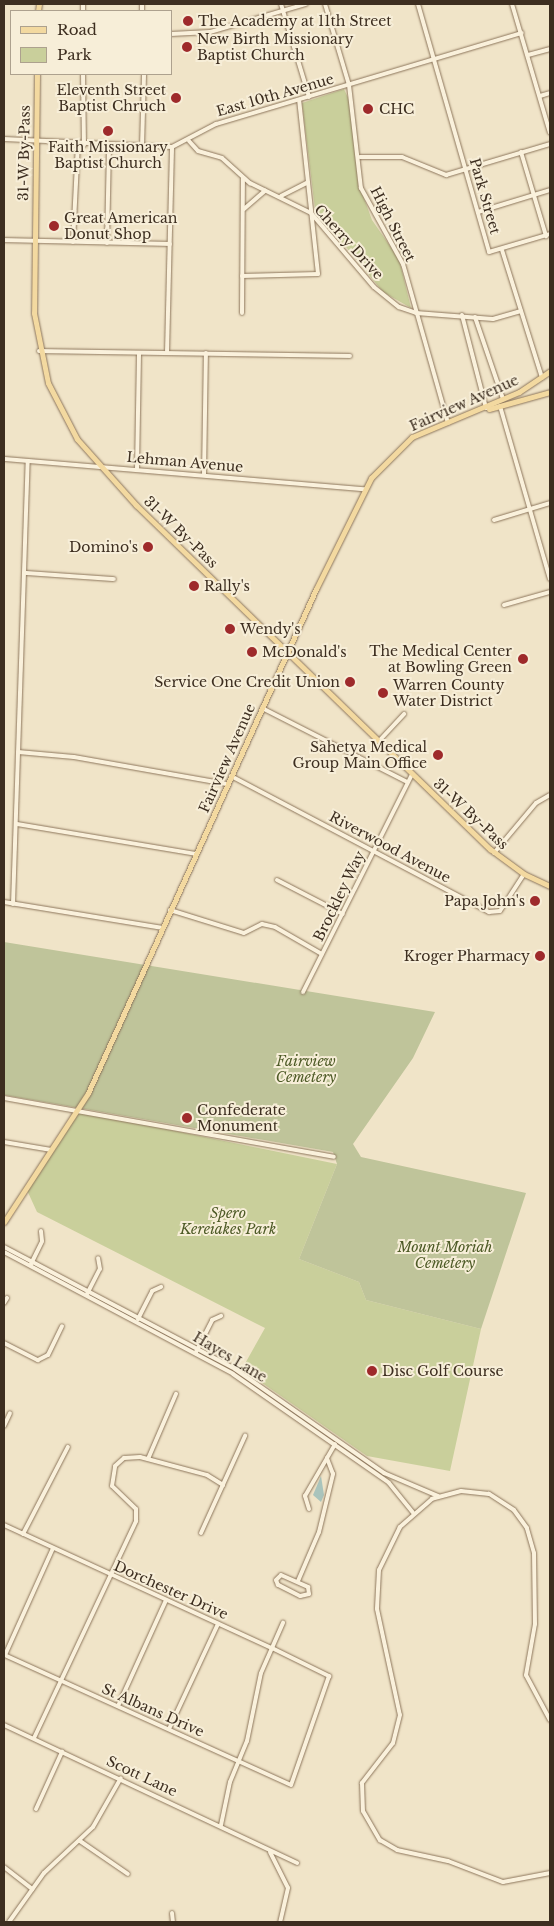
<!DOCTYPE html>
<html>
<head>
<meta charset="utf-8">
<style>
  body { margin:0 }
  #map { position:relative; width:554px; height:1926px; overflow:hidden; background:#f0e4c8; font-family:"Libre Baskerville",serif }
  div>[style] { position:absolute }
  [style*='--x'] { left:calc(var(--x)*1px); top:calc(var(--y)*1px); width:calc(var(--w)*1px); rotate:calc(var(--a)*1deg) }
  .green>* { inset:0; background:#c9cf9b }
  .cemetery>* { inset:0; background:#bfc49a }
  .water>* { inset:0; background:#a9c4bc }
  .roads { filter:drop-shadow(0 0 1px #8d765c) drop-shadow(0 0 1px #8d765c) }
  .minor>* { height:4px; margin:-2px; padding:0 2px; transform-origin:2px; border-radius:2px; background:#faf1dc }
  .major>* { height:5px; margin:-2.5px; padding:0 2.5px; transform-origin:2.5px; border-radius:2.5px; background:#f3d9a0 }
  .dots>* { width:14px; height:14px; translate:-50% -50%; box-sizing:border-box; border:2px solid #f7eed8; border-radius:50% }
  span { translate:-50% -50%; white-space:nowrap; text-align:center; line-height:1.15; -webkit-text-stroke:4px #f7eed8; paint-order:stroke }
  .poi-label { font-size:14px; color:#3d2e20 }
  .left { translate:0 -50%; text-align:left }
  .right { translate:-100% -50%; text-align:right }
  .street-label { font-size:14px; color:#3d2e20 }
  .park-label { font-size:14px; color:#4d5a26; font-style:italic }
  .frame { position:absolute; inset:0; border:5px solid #3d2e20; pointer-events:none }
  .legend { position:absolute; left:10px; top:10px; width:162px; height:65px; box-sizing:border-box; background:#f7eed8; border:1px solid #ada18e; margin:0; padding:6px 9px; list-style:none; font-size:15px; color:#3d2e20 }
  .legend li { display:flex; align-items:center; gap:10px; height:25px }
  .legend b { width:25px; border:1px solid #ada18e }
</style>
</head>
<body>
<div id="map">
  <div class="green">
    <i style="clip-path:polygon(344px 89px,350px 102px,358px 182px,372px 220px,399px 259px,411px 308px,383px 292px,315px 209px,302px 103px)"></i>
    <i style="clip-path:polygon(78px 1111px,337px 1164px,299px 1259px,359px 1282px,366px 1300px,481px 1329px,450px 1471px,367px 1456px,242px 1369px,265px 1328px,37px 1212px,26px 1188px)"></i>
  </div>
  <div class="cemetery">
    <i style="clip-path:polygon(4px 942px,435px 1012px,413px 1058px,353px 1144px,361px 1157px,526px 1193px,481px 1329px,366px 1300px,359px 1282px,299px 1259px,337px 1164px,333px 1152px,4px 1095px)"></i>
  </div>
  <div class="water">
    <i style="clip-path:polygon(321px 1476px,324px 1495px,321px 1502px,313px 1495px)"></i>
  </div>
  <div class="roads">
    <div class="minor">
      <i style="--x:83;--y:4;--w:7;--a:90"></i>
      <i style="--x:142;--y:4;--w:7;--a:90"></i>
      <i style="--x:281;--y:4;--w:97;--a:73.2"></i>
      <i style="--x:325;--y:4;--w:84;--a:73.5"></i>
      <i style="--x:349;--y:85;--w:104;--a:83.4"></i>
      <i style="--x:361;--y:188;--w:87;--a:61.1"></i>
      <i style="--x:403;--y:264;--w:165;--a:74.2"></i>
      <i style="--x:418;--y:4;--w:258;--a:74"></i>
      <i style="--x:489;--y:252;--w:64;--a:-16.4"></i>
      <i style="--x:512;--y:4;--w:134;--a:73.6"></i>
      <i style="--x:171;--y:34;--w:39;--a:-3"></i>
      <i style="--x:210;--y:32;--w:100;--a:-16.3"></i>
      <i style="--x:528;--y:55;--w:23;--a:-15"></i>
      <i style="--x:83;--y:74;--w:71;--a:89.2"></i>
      <i style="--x:540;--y:96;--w:10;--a:-17"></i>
      <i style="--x:4;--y:139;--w:168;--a:2.7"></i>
      <i style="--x:172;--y:147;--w:50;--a:-27.6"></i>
      <i style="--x:216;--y:124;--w:319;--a:-16.6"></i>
      <i style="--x:189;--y:141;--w:13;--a:48"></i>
      <i style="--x:198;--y:151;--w:25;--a:16"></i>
      <i style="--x:222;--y:158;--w:38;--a:42"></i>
      <i style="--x:250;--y:183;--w:68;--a:26.2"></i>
      <i style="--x:311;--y:213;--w:97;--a:49.6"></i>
      <i style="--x:374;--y:287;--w:32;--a:39"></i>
      <i style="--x:399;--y:307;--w:18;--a:19"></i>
      <i style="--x:416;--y:313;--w:77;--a:4.5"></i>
      <i style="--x:493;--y:319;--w:29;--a:-16"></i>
      <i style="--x:142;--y:147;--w:73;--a:-88.4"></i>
      <i style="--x:521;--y:152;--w:88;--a:73.4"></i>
      <i style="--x:360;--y:157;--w:42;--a:0"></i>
      <i style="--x:402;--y:157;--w:48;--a:22.2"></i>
      <i style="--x:446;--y:175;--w:109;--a:-16.6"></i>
      <i style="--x:281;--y:196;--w:30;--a:-27"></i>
      <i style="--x:244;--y:209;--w:28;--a:-41"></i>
      <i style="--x:478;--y:212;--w:75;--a:-17"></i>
      <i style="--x:4;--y:240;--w:166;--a:1.4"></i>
      <i style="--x:73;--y:242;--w:98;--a:-87.1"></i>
      <i style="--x:107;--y:243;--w:97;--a:-88.8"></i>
      <i style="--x:502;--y:250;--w:134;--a:72.6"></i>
      <i style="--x:242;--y:276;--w:76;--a:-1.5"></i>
      <i style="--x:318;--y:274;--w:175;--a:-96.2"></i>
      <i style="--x:242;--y:313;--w:135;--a:-89.6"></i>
      <i style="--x:462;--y:315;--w:96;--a:75.5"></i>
      <i style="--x:475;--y:317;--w:87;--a:71.1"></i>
      <i style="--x:39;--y:351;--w:311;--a:0.9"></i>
      <i style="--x:167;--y:353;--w:206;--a:-88.6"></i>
      <i style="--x:500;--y:406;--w:180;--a:73.9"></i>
      <i style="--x:4;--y:459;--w:362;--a:4.8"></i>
      <i style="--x:137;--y:469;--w:116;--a:-89"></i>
      <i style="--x:204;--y:475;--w:122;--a:-89.1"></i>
      <i style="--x:494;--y:520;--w:59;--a:-16.9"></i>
      <i style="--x:25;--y:573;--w:89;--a:3.9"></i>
      <i style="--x:504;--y:605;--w:48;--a:-15.8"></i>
      <i style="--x:262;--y:708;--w:163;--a:27"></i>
      <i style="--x:379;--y:741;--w:37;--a:-47"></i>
      <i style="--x:18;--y:752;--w:56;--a:5.1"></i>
      <i style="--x:74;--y:757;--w:155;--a:10"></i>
      <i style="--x:231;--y:776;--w:292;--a:27.8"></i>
      <i style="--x:489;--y:912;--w:11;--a:-5"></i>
      <i style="--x:500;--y:911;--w:44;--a:-57"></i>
      <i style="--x:17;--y:824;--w:181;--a:9.5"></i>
      <i style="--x:494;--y:853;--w:65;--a:-50"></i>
      <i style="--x:536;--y:803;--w:16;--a:-30"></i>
      <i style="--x:277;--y:880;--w:74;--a:27.3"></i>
      <i style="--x:4;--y:902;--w:161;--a:9.3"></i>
      <i style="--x:13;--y:904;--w:443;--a:-88.1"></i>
      <i style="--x:170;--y:910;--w:77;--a:17.3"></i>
      <i style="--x:244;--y:933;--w:20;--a:-27"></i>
      <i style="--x:262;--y:924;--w:13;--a:13"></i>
      <i style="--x:275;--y:927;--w:54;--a:29.9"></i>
      <i style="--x:303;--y:992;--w:244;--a:-63.4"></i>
      <i style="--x:4;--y:1098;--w:335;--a:10.1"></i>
      <i style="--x:4;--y:1142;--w:48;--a:9.7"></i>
      <i style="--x:4;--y:1247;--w:261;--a:27.8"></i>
      <i style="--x:235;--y:1369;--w:182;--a:34.9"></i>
      <i style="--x:384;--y:1473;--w:59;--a:23.1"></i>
      <i style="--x:4;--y:1252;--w:259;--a:28"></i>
      <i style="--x:233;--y:1374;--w:190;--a:34.9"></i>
      <i style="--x:389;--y:1483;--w:38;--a:51"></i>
      <i style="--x:31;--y:1264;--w:25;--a:-64"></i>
      <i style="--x:42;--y:1241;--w:10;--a:-96"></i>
      <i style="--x:87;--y:1294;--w:28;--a:-63"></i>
      <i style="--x:100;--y:1269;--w:11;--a:-100"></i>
      <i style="--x:4;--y:1303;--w:6;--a:-59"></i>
      <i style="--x:138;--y:1319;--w:31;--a:-63"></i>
      <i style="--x:152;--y:1291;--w:10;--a:-24"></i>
      <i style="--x:4;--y:1343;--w:38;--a:27"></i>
      <i style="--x:38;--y:1360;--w:11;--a:-27"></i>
      <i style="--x:48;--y:1355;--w:32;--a:-64"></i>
      <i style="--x:196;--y:1352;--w:36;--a:-63"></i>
      <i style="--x:212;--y:1320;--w:10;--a:-24"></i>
      <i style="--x:4;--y:1426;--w:14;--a:-65"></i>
      <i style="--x:148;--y:1459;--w:71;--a:-66.7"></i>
      <i style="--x:309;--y:1509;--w:14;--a:-107"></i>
      <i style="--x:305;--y:1496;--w:44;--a:-59.9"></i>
      <i style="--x:4;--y:1525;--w:295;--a:24.7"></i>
      <i style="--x:272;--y:1648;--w:64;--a:26.2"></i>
      <i style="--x:329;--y:1676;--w:115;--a:109.2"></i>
      <i style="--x:291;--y:1785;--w:314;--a:-155.6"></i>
      <i style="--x:5;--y:1655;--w:117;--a:-65.8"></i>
      <i style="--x:201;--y:1533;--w:107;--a:-65.6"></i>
      <i style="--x:23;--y:1534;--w:98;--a:-62.7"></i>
      <i style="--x:281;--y:1575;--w:30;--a:24"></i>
      <i style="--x:308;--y:1587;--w:7;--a:82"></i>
      <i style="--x:309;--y:1594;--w:9;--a:167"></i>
      <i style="--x:300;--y:1596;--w:25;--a:-153"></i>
      <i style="--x:278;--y:1585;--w:5;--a:-112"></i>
      <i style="--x:276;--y:1580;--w:7;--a:-45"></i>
      <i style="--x:298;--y:1581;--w:53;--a:-66.8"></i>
      <i style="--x:319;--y:1532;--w:60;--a:-76.4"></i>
      <i style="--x:333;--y:1474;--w:17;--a:-111"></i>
      <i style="--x:327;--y:1458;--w:16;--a:-60"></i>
      <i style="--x:118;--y:1706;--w:116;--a:-65.6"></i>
      <i style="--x:550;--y:1720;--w:51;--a:-118.1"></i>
      <i style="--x:526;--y:1675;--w:52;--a:-80"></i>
      <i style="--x:535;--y:1624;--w:71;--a:-90.8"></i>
      <i style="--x:534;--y:1553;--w:26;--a:-106"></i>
      <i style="--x:527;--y:1528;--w:22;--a:-126"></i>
      <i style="--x:514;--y:1510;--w:30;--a:-147"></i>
      <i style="--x:489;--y:1494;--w:28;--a:-174"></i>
      <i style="--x:461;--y:1491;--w:30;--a:165"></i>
      <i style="--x:432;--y:1499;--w:43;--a:138.8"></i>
      <i style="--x:400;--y:1527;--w:48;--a:116"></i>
      <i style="--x:379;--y:1570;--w:39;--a:93"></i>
      <i style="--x:377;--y:1609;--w:108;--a:77.8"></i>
      <i style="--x:400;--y:1715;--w:29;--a:104"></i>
      <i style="--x:393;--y:1743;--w:51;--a:127.8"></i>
      <i style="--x:362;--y:1783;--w:28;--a:88"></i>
      <i style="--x:363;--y:1811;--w:34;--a:60"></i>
      <i style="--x:380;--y:1840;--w:20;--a:30"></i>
      <i style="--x:397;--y:1850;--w:52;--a:12.2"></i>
      <i style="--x:448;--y:1861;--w:59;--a:20.9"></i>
      <i style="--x:503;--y:1882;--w:48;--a:-10.8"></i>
      <i style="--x:4;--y:1725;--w:324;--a:25.2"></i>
      <i style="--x:169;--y:1729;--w:116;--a:-65"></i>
      <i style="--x:34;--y:1738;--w:240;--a:-64.8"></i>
      <i style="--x:136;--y:1521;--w:12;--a:-90"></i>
      <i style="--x:136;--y:1509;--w:33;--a:-136"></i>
      <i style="--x:112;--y:1486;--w:20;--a:-81"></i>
      <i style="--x:115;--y:1466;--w:12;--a:-42"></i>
      <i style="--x:124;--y:1458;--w:16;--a:-4"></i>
      <i style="--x:140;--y:1457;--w:69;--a:15"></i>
      <i style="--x:207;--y:1475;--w:19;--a:32"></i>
      <i style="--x:36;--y:1809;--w:63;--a:-65.5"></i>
      <i style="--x:221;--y:1825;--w:44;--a:-78.2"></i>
      <i style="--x:230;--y:1782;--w:44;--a:-67.5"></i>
      <i style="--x:247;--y:1741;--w:69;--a:-78.4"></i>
      <i style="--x:261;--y:1673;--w:55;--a:-66.3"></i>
      <i style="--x:80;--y:1841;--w:58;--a:34.5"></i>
      <i style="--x:270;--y:1852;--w:40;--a:63.4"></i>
      <i style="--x:288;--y:1888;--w:35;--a:103"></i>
      <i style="--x:4;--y:1867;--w:36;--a:38"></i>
      <i style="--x:172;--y:1913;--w:9;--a:84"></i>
      <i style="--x:9;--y:1922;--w:60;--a:-54.5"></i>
      <i style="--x:44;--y:1873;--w:67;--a:-43.2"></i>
      <i style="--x:93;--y:1827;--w:56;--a:-60.3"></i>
    </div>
    <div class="major">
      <i style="--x:38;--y:11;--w:7;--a:-82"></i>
      <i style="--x:37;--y:74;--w:239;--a:90.7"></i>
      <i style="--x:34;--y:313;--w:71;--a:78.7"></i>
      <i style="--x:48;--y:383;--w:63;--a:62.6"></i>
      <i style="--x:77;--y:439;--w:89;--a:48.2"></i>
      <i style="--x:136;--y:505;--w:494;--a:44.2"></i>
      <i style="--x:490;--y:849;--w:42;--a:36.3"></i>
      <i style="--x:524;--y:874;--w:29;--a:25"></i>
      <i style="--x:489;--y:409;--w:63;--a:-15.6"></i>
      <i style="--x:4;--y:1222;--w:154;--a:-56.9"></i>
      <i style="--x:88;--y:1093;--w:553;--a:-65.66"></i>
      <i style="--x:316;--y:589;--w:124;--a:-63.6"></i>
      <i style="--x:371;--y:478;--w:58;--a:-45"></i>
      <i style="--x:412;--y:437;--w:116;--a:-22.8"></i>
      <i style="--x:519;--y:392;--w:37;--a:-34"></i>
    </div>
  </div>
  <div class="dots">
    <i style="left:188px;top:21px;background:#9e2a2b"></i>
    <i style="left:187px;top:47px;background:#9e2a2b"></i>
    <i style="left:176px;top:98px;background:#9e2a2b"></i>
    <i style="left:368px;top:109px;background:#9e2a2b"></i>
    <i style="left:108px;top:131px;background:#9e2a2b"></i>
    <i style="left:54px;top:226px;background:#9e2a2b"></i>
    <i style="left:148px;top:547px;background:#9e2a2b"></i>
    <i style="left:194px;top:586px;background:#9e2a2b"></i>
    <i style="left:230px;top:629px;background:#9e2a2b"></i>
    <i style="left:252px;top:652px;background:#9e2a2b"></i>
    <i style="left:523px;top:659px;background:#9e2a2b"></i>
    <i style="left:350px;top:682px;background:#9e2a2b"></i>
    <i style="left:383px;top:693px;background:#9e2a2b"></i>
    <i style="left:438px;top:755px;background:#9e2a2b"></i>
    <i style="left:535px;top:901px;background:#9e2a2b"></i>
    <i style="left:540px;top:956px;background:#9e2a2b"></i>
    <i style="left:187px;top:1118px;background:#9e2a2b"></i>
    <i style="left:372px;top:1371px;background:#9e2a2b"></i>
  </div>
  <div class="poi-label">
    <span class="left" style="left:198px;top:21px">The Academy at 11th Street</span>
    <span class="left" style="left:197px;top:47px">New Birth Missionary<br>Baptist Church</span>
    <span class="right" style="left:166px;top:98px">Eleventh Street<br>Baptist Chruch</span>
    <span class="left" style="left:379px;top:109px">CHC</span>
    <span style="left:108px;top:155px">Faith Missionary<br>Baptist Church</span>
    <span class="left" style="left:64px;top:226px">Great American<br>Donut Shop</span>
    <span class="right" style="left:138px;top:547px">Domino's</span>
    <span class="left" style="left:204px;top:586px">Rally's</span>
    <span class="left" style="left:240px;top:629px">Wendy's</span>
    <span class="right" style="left:512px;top:659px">The Medical Center<br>at Bowling Green</span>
    <span class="left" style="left:262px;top:652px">McDonald's</span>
    <span class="right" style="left:340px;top:682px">Service One Credit Union</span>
    <span class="left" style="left:393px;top:693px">Warren County<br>Water District</span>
    <span class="right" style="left:427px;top:755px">Sahetya Medical<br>Group Main Office</span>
    <span class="right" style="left:525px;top:901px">Papa John's</span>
    <span class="right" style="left:530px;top:956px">Kroger Pharmacy</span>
    <span class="left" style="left:197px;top:1118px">Confederate<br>Monument</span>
    <span class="left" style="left:382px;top:1371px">Disc Golf Course</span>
  </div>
  <div class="street-label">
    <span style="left:275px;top:95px;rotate:-16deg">East 10th Avenue</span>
    <span style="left:24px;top:153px;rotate:-89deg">31-W By-Pass</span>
    <span style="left:485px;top:196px;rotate:74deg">Park Street</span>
    <span style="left:393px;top:224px;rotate:63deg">High Street</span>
    <span style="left:349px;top:242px;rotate:48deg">Cherry Drive</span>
    <span style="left:464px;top:403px;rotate:-24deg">Fairview Avenue</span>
    <span style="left:185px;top:462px;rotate:5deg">Lehman Avenue</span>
    <span style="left:181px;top:532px;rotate:44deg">31-W By-Pass</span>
    <span style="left:227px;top:758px;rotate:-66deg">Fairview Avenue</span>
    <span style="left:471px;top:814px;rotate:43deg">31-W By-Pass</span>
    <span style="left:390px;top:847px;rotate:28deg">Riverwood Avenue</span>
    <span style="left:339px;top:896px;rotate:-64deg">Brockley Way</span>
    <span style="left:230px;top:1357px;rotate:31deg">Hayes Lane</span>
    <span style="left:171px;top:1590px;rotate:24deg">Dorchester Drive</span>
    <span style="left:153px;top:1710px;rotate:24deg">St Albans Drive</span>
    <span style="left:142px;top:1776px;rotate:25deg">Scott Lane</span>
  </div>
  <div class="park-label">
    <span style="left:306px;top:1069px">Fairview<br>Cemetery</span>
    <span style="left:228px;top:1221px">Spero<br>Kereiakes Park</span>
    <span style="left:445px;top:1255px">Mount Moriah<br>Cemetery</span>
  </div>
  <div class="frame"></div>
  <ul class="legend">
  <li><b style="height:6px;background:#f3d9a0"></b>Road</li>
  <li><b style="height:14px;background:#c9cf9b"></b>Park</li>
  </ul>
</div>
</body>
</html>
